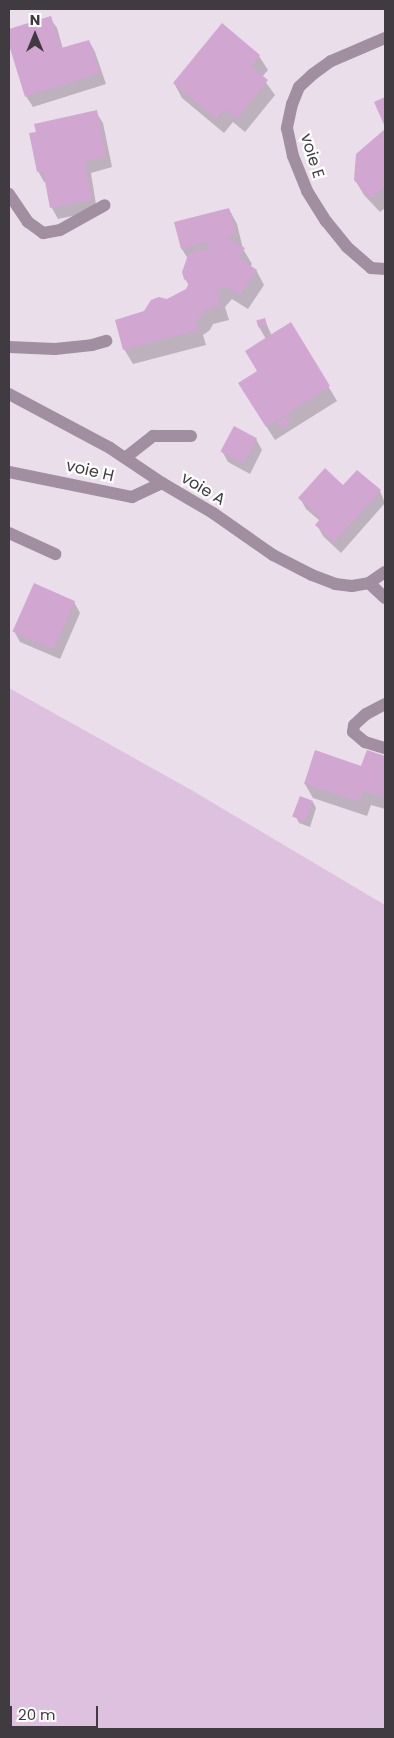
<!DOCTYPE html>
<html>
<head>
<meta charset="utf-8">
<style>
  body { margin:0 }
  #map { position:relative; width:394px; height:1738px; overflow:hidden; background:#ebdeeb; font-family:Poppins,sans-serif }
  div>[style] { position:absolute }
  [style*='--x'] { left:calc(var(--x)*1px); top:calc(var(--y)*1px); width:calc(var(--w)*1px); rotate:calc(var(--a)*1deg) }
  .green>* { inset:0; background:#dec1de }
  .shadow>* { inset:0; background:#0003 }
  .building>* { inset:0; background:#d1a6d1; transform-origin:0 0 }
  .minor>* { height:12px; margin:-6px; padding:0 6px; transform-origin:6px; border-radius:6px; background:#a18fa1 }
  span { translate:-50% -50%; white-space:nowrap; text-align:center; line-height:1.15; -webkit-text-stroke:4.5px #fff; paint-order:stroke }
  .street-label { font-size:16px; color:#403b40 }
  .frame { position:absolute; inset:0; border:10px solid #403b40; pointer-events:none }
  .north { position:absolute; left:10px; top:10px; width:50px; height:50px; -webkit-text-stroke:4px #fff; paint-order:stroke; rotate:0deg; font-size:14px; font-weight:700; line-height:20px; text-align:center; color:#403b40 }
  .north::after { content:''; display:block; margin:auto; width:18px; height:22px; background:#403b40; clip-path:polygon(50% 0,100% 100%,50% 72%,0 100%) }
  .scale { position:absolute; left:10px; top:1706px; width:88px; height:22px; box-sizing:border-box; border:2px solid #403b40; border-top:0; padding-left:6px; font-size:15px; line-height:18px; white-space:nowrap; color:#403b40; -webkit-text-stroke:4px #fff; paint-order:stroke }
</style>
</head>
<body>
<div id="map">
  <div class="green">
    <i style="clip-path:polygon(9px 688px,193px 791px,385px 905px,385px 1729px,9px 1729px)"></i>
  </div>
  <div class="shadow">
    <i style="clip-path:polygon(50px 18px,57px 28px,63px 49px,89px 41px,95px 52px,106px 84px,33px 107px,26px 96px,9px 41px,9px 30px)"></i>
    <i style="clip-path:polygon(259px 56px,268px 70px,262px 77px,275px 95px,245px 132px,233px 122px,224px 133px,182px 98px,174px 83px)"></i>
    <i style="clip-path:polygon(96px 112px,103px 123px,112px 167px,91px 173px,97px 211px,58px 219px,52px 208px,47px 182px,44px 182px,38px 171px)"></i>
    <i style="clip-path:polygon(385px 131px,385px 208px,380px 212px,364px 195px,355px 180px,357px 155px)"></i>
    <i style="clip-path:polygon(229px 209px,237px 224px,243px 249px,252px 264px,250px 267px,256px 270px,264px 285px,248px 309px,232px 299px,225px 307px,229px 320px,213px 324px,210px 330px,203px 335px,206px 345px,133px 364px,124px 349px,145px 312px,187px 290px,189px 286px,185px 278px,188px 259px,182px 249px,175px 223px)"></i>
    <i style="clip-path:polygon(264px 319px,272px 336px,291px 324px,337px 401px,275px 440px,248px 398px,259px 371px,266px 339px,259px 327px)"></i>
    <i style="clip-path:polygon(256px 439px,262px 450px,250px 474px,228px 462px,222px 451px)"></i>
    <i style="clip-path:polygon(343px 487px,380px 491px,385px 503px,341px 553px,323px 536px,317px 525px,320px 521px,306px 509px,300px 498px)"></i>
    <i style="clip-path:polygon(74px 602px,80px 613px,60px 659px,20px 642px,14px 631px)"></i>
    <i style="clip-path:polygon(368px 752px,385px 757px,385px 809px,371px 805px,367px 816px,313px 798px,305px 784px,361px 767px)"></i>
    <i style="clip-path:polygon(313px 802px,316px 808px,310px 827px,299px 823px,296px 817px)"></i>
  </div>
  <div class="building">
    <i style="clip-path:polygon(51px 16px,61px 48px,89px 40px,100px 73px,25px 97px,9px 45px,9px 29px)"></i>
    <i style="clip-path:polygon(222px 23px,260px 55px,251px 66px,268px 80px,236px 119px,224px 109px,216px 119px,173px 83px)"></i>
    <i style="clip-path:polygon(385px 97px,385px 127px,374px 102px)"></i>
    <i style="clip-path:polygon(97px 110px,106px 156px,85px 162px,92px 200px,50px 208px,43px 171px,37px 172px,29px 133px,36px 132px,34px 124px)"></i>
    <i style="clip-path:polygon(385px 129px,385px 187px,371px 198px,354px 180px,356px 154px)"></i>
    <i style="clip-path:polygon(229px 208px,236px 234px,226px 237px,245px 248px,239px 258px,257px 270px,240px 295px,223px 285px,217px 292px,221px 305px,205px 310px,202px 315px,196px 320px,199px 330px,123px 350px,115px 320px,144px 311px,151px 300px,159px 297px,167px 299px,186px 289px,189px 283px,184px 279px,182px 272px,188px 255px,198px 249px,209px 250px,207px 242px,181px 249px,174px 222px)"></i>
    <i style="left:265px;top:318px;width:7px;height:9px;rotate:74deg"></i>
    <i style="clip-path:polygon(291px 322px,330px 386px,266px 427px,238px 383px,257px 371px,245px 351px)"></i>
    <i style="left:288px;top:416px;width:7px;height:13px;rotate:63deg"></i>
    <i style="left:234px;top:426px;width:26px;height:29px;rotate:28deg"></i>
    <i style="clip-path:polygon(325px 468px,343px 485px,357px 470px,381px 490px,334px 542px,315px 525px,321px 518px,298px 498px)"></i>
    <i style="left:34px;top:583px;width:45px;height:53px;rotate:24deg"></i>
    <i style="clip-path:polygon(315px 750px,361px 766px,367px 750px,385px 756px,385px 798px,363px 791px,359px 802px,304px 784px)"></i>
    <i style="left:300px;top:796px;width:14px;height:22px;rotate:21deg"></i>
  </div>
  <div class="minor">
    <i style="--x:385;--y:38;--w:59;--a:156.9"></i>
    <i style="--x:331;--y:61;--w:22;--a:144"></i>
    <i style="--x:313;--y:74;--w:19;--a:137"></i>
    <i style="--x:299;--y:87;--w:18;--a:112"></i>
    <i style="--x:292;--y:104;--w:25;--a:102"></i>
    <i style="--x:287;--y:128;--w:29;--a:78"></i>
    <i style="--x:293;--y:156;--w:38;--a:68"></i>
    <i style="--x:307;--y:191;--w:36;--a:58"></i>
    <i style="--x:326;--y:221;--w:33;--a:51"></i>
    <i style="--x:347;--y:247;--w:32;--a:41"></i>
    <i style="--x:371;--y:268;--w:14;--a:4"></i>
    <i style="--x:9;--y:194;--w:34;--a:56"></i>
    <i style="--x:28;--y:222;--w:19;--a:36"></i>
    <i style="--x:43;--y:233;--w:17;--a:-10"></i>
    <i style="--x:60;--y:230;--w:51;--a:-29.1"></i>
    <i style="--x:9;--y:347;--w:46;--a:2.5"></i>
    <i style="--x:55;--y:349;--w:37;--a:-6"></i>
    <i style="--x:92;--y:345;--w:15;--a:-16"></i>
    <i style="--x:9;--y:394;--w:115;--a:28.1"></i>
    <i style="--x:110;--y:448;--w:63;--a:33.9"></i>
    <i style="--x:162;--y:483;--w:59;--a:30.5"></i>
    <i style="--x:213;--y:513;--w:73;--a:35"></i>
    <i style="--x:273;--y:555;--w:44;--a:27.1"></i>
    <i style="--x:312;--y:575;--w:25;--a:21"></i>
    <i style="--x:335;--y:584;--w:17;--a:7"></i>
    <i style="--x:352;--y:586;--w:17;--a:-10"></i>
    <i style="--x:369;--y:583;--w:19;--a:-35"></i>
    <i style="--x:125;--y:458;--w:36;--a:-38"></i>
    <i style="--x:153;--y:436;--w:38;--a:0"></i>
    <i style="--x:9;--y:472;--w:126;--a:11.5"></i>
    <i style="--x:132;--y:497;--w:33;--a:-25"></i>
    <i style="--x:9;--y:533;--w:51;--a:24.5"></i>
    <i style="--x:369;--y:583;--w:22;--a:43"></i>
    <i style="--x:385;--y:704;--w:21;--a:152"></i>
    <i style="--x:366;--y:714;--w:16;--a:137"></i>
    <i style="--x:354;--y:725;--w:7;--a:98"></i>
    <i style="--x:353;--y:732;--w:16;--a:40"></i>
    <i style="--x:365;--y:742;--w:21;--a:17"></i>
  </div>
  <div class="street-label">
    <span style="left:312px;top:156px;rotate:73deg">voie E</span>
    <span style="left:90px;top:471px;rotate:13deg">voie H</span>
    <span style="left:203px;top:489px;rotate:31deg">voie A</span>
  </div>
  <div class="frame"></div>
  <div class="north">N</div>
  <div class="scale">20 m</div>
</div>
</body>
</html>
